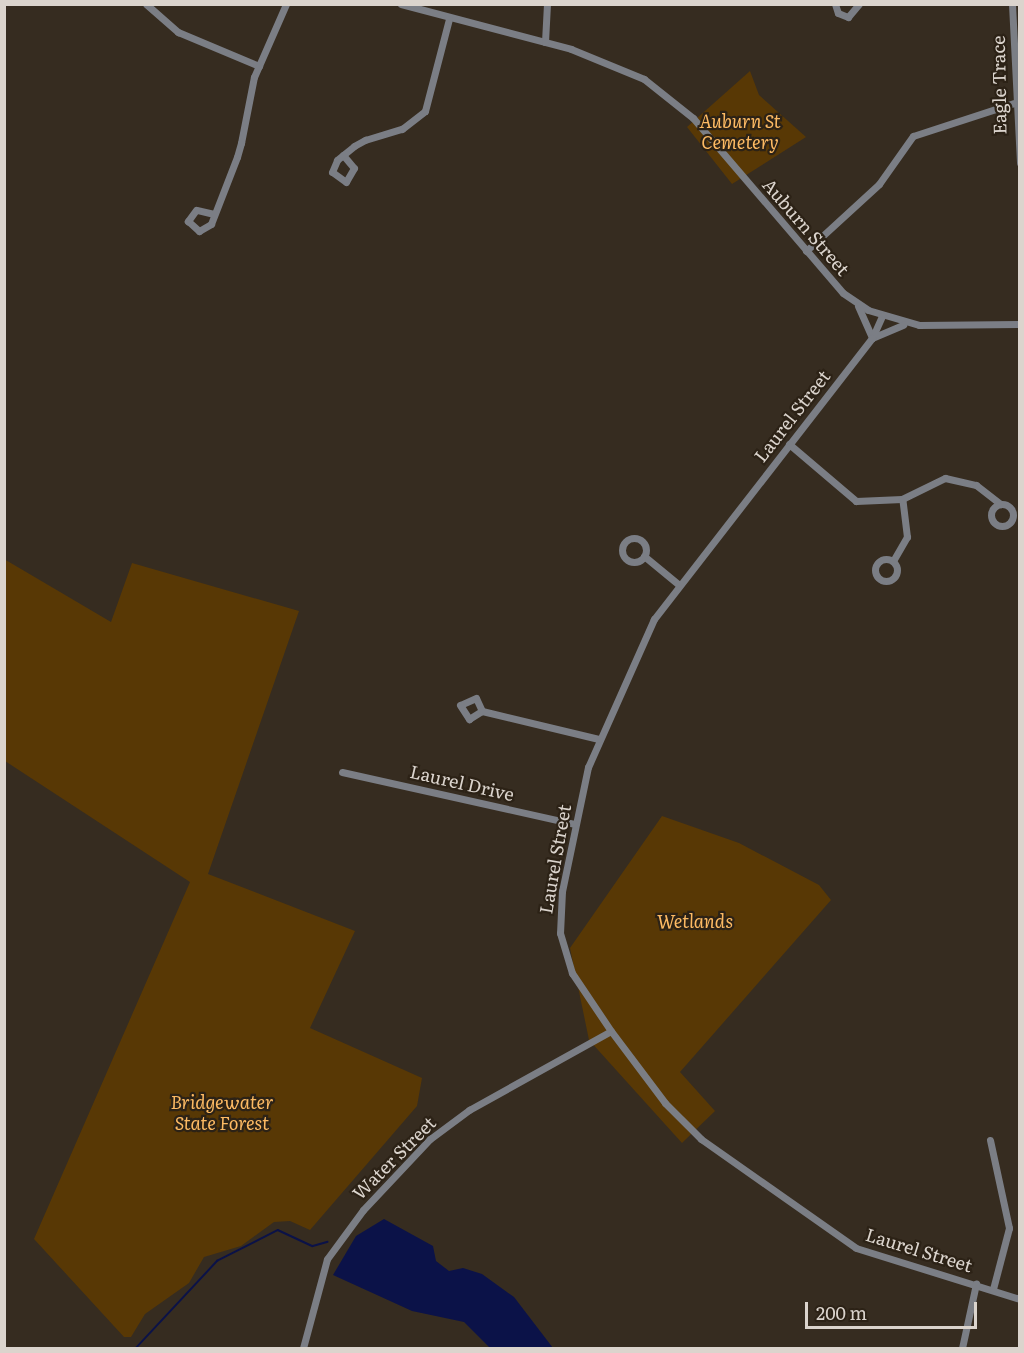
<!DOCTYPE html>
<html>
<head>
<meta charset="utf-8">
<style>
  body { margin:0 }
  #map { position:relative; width:1024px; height:1353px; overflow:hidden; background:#362c20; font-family:Literata,serif }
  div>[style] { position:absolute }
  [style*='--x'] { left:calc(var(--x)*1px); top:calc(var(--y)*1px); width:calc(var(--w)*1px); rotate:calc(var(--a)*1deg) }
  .green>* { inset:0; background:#583805 }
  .water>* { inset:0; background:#0b1248 }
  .stream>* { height:1.5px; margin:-0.75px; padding:0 0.75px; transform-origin:0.75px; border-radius:0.75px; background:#0b1248 }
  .minor>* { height:7px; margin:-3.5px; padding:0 3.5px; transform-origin:3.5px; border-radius:3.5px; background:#7b7e85 }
  .minor>.ring { margin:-3.5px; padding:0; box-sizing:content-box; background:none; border:7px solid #7b7e85; border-radius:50% }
  span { translate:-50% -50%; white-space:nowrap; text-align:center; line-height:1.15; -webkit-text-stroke:4.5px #2c2216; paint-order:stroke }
  .street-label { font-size:18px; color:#dbd4cd }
  .park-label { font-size:18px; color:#fdba63; font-style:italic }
  .frame { position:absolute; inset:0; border:6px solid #dbd4cd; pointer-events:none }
  .scale { position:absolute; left:805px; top:1302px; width:172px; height:27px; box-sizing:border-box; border:3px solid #dbd4cd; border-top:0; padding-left:8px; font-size:18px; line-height:21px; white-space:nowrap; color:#dbd4cd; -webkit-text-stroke:4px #2c2216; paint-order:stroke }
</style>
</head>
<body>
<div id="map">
  <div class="green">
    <i style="clip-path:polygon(750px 71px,759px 95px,806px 137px,732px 184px,687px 127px)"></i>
    <i style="clip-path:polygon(4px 559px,111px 622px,132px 563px,299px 611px,208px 874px,355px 931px,310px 1028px,422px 1078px,417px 1106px,310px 1230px,290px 1221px,274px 1222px,241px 1246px,204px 1257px,189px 1283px,145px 1314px,131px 1337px,124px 1337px,34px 1239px,190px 882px,5px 761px)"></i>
    <i style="clip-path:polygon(662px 816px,739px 843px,819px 885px,831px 900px,680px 1072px,715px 1111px,682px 1143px,589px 1040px,570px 948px)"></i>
  </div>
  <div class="water">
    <i style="clip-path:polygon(384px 1219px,433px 1246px,436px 1261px,449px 1271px,463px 1268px,482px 1274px,514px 1297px,553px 1348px,490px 1348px,464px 1322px,412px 1311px,333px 1275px,356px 1236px)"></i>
  </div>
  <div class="stream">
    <i style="--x:136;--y:1348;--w:119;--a:-47"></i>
    <i style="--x:217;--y:1261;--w:68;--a:-26.9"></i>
    <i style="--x:278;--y:1230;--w:38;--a:25"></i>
    <i style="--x:313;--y:1246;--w:15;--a:-16"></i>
  </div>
  <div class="minor">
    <i style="--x:146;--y:4;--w:43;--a:41.2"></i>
    <i style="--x:178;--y:32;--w:88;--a:22.8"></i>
    <i style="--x:401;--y:4;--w:176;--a:14.8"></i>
    <i style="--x:571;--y:49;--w:79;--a:22.3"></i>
    <i style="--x:644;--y:79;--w:63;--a:38.5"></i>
    <i style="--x:693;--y:118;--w:230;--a:49.4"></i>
    <i style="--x:843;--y:293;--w:30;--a:34"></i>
    <i style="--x:868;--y:310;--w:53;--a:16.4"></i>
    <i style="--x:919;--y:325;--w:101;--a:-0.6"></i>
    <i style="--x:835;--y:4;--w:9;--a:72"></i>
    <i style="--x:838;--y:13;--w:11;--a:22"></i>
    <i style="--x:848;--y:17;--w:17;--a:-50"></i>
    <i style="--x:1012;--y:4;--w:159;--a:87.1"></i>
    <i style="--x:545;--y:42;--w:38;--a:-87"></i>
    <i style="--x:343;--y:155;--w:17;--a:50"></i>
    <i style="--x:354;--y:168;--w:16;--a:120"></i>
    <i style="--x:346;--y:182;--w:17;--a:-144"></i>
    <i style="--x:332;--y:172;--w:13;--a:-67"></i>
    <i style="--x:337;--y:160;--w:22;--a:-39"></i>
    <i style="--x:354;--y:146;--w:13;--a:-29"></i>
    <i style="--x:365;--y:140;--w:39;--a:-17"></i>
    <i style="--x:402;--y:129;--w:29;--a:-38"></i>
    <i style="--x:425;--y:111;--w:95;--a:-75.4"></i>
    <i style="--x:214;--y:214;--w:18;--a:-167"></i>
    <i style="--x:196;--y:210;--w:14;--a:126"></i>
    <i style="--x:188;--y:221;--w:15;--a:42"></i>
    <i style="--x:199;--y:231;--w:14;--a:-30"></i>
    <i style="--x:211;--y:224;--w:72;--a:-68.8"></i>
    <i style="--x:237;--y:157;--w:15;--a:-74"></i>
    <i style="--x:241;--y:143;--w:67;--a:-78.9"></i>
    <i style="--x:254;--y:77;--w:80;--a:-66.3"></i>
    <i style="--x:806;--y:251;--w:99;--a:-42.5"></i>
    <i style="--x:879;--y:184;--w:59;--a:-54.7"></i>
    <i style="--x:913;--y:136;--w:106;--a:-18.1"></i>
    <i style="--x:858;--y:306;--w:35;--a:66"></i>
    <i style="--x:872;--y:338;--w:34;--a:-23"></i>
    <i style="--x:882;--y:316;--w:24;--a:114"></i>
    <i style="--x:872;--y:338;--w:356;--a:127.8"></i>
    <i style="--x:654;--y:619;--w:162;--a:114"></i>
    <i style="--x:588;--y:767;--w:127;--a:101.8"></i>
    <i style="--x:562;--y:891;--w:42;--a:92.7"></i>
    <i style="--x:560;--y:933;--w:42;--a:73.3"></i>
    <i style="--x:572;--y:973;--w:70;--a:56.1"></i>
    <i style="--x:611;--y:1031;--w:90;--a:53.1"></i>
    <i style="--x:665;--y:1103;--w:51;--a:45"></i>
    <i style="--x:701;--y:1139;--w:189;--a:35.1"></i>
    <i style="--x:856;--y:1248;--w:172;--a:17.3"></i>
    <i style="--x:789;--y:444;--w:88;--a:40.4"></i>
    <i style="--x:856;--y:501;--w:46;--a:-2.5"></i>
    <i style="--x:902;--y:499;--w:48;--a:-26"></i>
    <i style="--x:945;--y:478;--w:32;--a:13"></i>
    <i style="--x:976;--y:485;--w:31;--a:38"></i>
    <i class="ring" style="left:991px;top:504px;width:15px;height:15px"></i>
    <i class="ring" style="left:622px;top:538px;width:17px;height:17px"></i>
    <i style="--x:644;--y:556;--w:44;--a:39.5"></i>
    <i class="ring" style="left:875px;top:559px;width:15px;height:15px"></i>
    <i style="--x:893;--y:561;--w:28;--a:-60"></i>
    <i style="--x:907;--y:537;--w:38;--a:-97"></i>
    <i style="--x:482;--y:711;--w:14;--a:-115"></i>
    <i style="--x:476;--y:698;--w:17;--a:156"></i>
    <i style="--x:460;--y:705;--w:17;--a:57"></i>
    <i style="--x:469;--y:719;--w:15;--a:-32"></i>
    <i style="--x:482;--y:711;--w:120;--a:13.5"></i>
    <i style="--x:342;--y:772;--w:239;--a:12.6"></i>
    <i style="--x:990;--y:1140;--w:90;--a:77.8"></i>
    <i style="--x:1009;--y:1228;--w:63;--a:104.7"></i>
    <i style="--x:303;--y:1348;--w:92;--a:-74.9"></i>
    <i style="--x:327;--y:1259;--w:61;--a:-53.7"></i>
    <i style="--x:363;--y:1210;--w:98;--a:-46.7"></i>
    <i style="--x:430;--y:1139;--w:49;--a:-36.6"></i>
    <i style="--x:469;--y:1110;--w:162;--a:-29.1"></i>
    <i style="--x:962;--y:1348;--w:66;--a:-77.7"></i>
  </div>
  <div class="street-label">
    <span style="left:999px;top:85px;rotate:-91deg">Eagle Trace</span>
    <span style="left:806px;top:227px;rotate:49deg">Auburn Street</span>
    <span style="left:792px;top:416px;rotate:-52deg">Laurel Street</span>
    <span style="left:462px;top:783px;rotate:13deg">Laurel Drive</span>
    <span style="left:555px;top:859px;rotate:-80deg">Laurel Street</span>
    <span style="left:394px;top:1158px;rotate:-45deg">Water Street</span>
    <span style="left:919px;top:1250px;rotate:17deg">Laurel Street</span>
  </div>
  <div class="park-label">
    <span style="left:740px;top:132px">Auburn St<br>Cemetery</span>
    <span style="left:695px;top:921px">Wetlands</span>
    <span style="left:222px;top:1113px">Bridgewater<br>State Forest</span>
  </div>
  <div class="frame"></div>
  <div class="scale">200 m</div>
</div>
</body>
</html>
